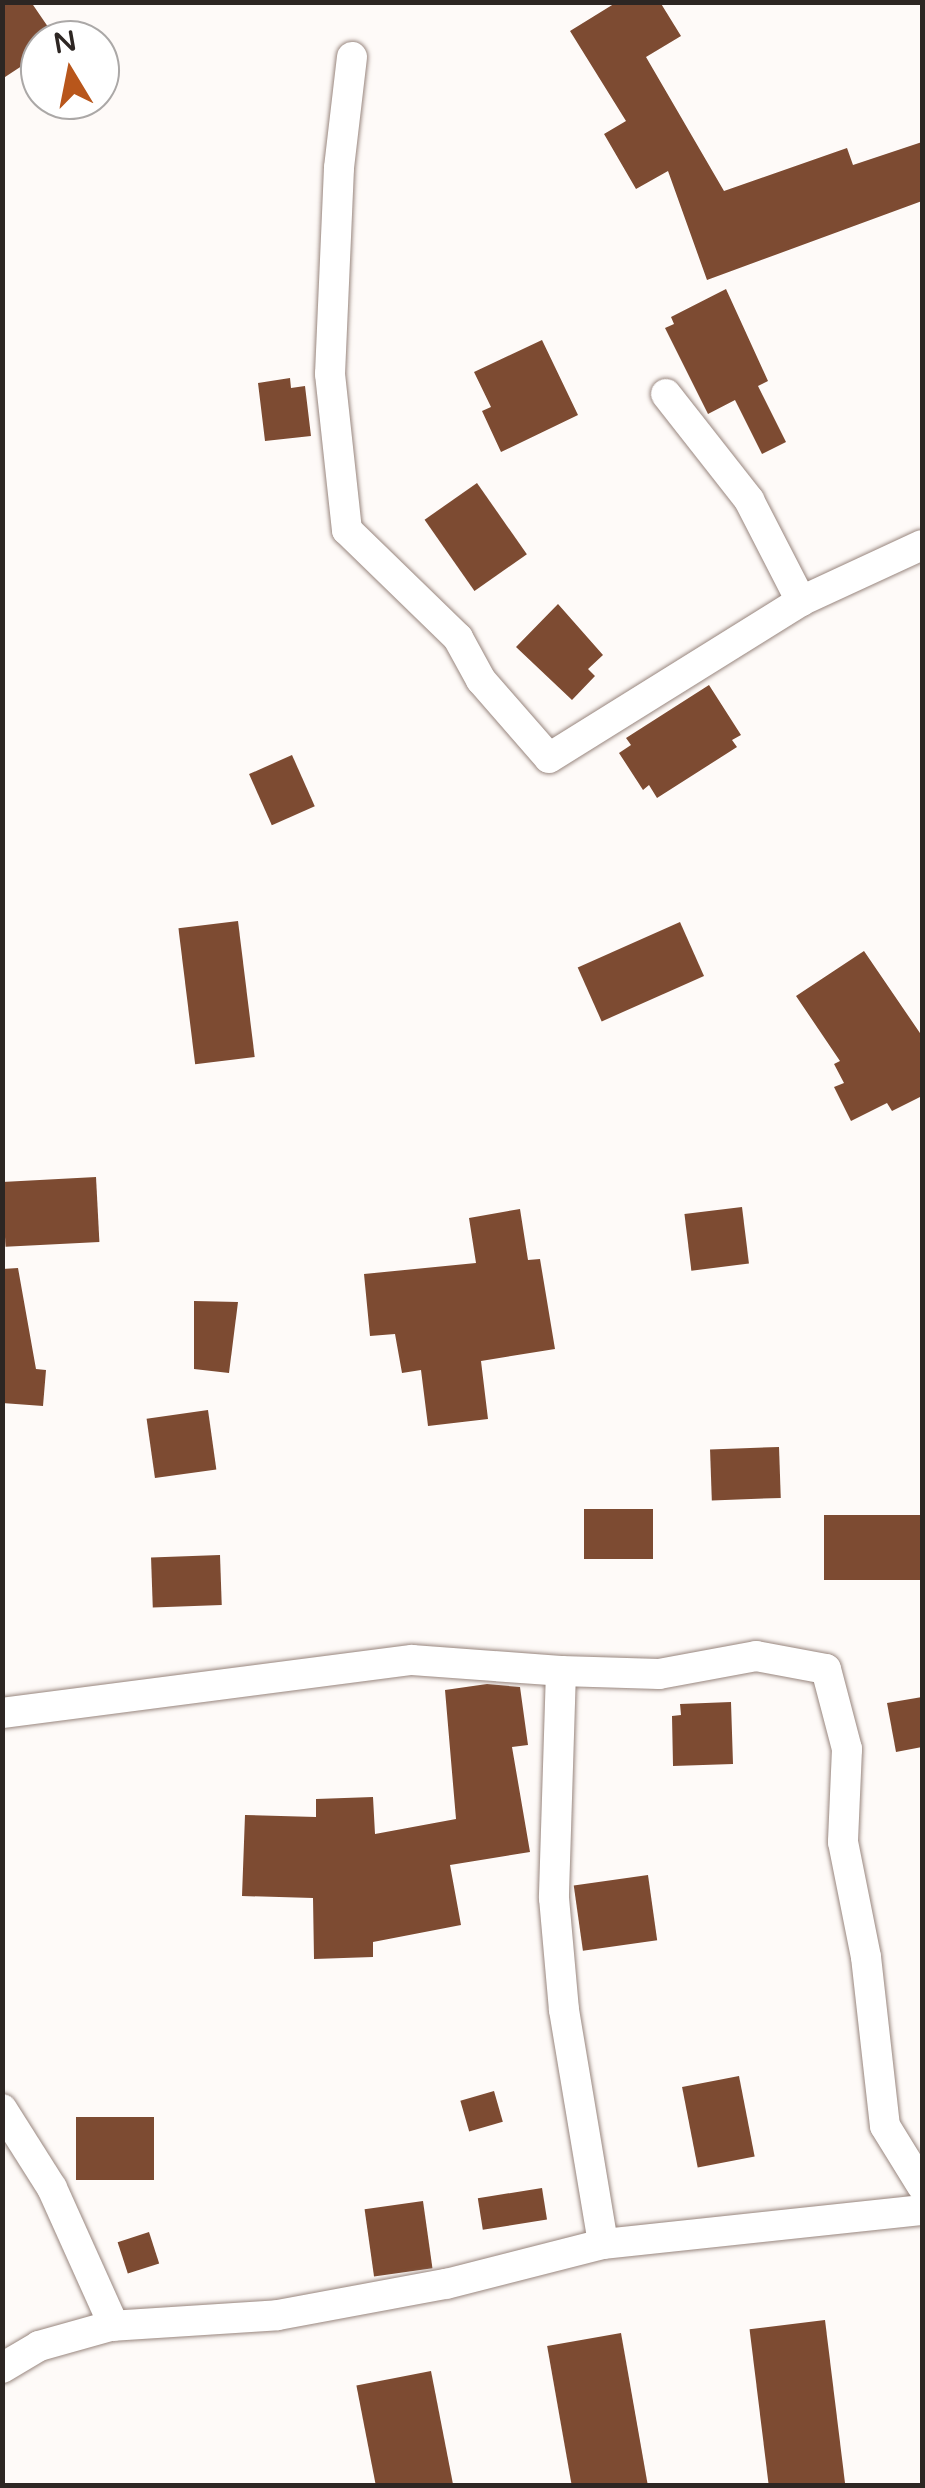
<!DOCTYPE html>
<html>
<head>
<meta charset="utf-8">
<style>
  body { margin:0 }
  #map { position:relative; width:925px; height:2488px; overflow:hidden; background:#fefaf8; font-family:"Varela Round",sans-serif }
  div>[style] { position:absolute }
  [style*='--x'] { left:calc(var(--x)*1px); top:calc(var(--y)*1px); width:calc(var(--w)*1px); rotate:calc(var(--a)*1deg) }
  .building>* { inset:0; background:#7d4b32; transform-origin:0 0 }
  .roads { filter:drop-shadow(0 0 2px #98867e) drop-shadow(0 0 2px #98867e) }
  .minor>* { height:30px; margin:-15px; padding:0 15px; transform-origin:15px; border-radius:15px; background:#fff }
  span { translate:-50% -50%; white-space:nowrap; text-align:center; line-height:1.15; -webkit-text-stroke:10px #fff; paint-order:stroke }
  .frame { position:absolute; inset:0; border:5px solid #2d2623; pointer-events:none }
  .north { position:absolute; left:20px; top:20px; width:100px; height:100px; box-sizing:border-box; background:#fff; border:2px solid #aba8a7; border-radius:50%; rotate:350deg; font-size:28px; font-weight:700; line-height:40px; text-align:center; color:#2d2623 }
  .north::after { content:''; display:block; margin:auto; width:35px; height:45px; background:#b8561b; clip-path:polygon(50% 0,100% 100%,50% 72%,0 100%) }
</style>
</head>
<body>
<div id="map">
  <div class="building">
    <i style="clip-path:polygon(2px 2px,31px 2px,57px 40px,40px 40px,40px 54px,2px 79px)"></i>
    <i style="clip-path:polygon(617px 2px,660px 2px,681px 36px,646px 57px,724px 191px,847px 148px,853px 165px,922px 142px,922px 201px,707px 280px,668px 171px,636px 189px,604px 134px,626px 121px,570px 31px)"></i>
    <i style="clip-path:polygon(726px 289px,768px 381px,758px 386px,786px 442px,762px 454px,735px 400px,708px 414px,665px 328px,674px 324px,671px 317px)"></i>
    <i style="clip-path:polygon(542px 340px,578px 415px,501px 452px,482px 411px,491px 407px,474px 372px)"></i>
    <i style="clip-path:polygon(290px 378px,291px 388px,305px 386px,311px 436px,265px 441px,258px 383px)"></i>
    <i style="left:477px;top:483px;width:87px;height:64px;rotate:55deg"></i>
    <i style="clip-path:polygon(558px 604px,603px 655px,588px 669px,595px 676px,572px 700px,516px 647px)"></i>
    <i style="clip-path:polygon(709px 685px,741px 735px,732px 740px,737px 747px,657px 798px,649px 785px,643px 790px,619px 753px,631px 745px,626px 738px)"></i>
    <i style="left:292px;top:755px;width:56px;height:47px;rotate:66deg"></i>
    <i style="left:238px;top:921px;width:137px;height:60px;rotate:83deg"></i>
    <i style="left:680px;top:922px;width:59px;height:112px;rotate:66deg"></i>
    <i style="clip-path:polygon(864px 951px,922px 1036px,922px 1096px,892px 1111px,887px 1103px,851px 1121px,834px 1087px,844px 1083px,834px 1064px,840px 1061px,796px 996px)"></i>
    <i style="left:96px;top:1177px;width:65px;height:94px;rotate:87deg"></i>
    <i style="left:742px;top:1207px;width:57px;height:58px;rotate:83deg"></i>
    <i style="clip-path:polygon(520px 1209px,528px 1260px,540px 1259px,555px 1349px,481px 1361px,488px 1419px,428px 1426px,421px 1370px,402px 1373px,395px 1334px,370px 1336px,364px 1274px,476px 1263px,469px 1218px)"></i>
    <i style="clip-path:polygon(18px 1268px,36px 1369px,46px 1370px,43px 1406px,2px 1403px,2px 1269px)"></i>
    <i style="clip-path:polygon(194px 1301px,238px 1302px,229px 1373px,194px 1369px)"></i>
    <i style="left:208px;top:1410px;width:60px;height:62px;rotate:82deg"></i>
    <i style="left:779px;top:1447px;width:51px;height:69px;rotate:88deg"></i>
    <i style="left:584px;top:1509px;width:69px;height:50px"></i>
    <i style="left:922px;top:1515px;width:65px;height:98px;rotate:90deg"></i>
    <i style="left:220px;top:1555px;width:50px;height:69px;rotate:88deg"></i>
    <i style="clip-path:polygon(487px 1684px,520px 1687px,528px 1745px,512px 1747px,530px 1852px,450px 1865px,461px 1925px,373px 1942px,373px 1957px,314px 1959px,313px 1898px,242px 1896px,245px 1815px,316px 1817px,316px 1799px,373px 1797px,375px 1834px,456px 1819px,445px 1690px)"></i>
    <i style="clip-path:polygon(922px 1697px,922px 1747px,896px 1752px,887px 1703px)"></i>
    <i style="clip-path:polygon(731px 1702px,733px 1764px,673px 1766px,672px 1716px,681px 1715px,680px 1704px)"></i>
    <i style="left:648px;top:1875px;width:66px;height:75px;rotate:82deg"></i>
    <i style="left:739px;top:2076px;width:82px;height:58px;rotate:79deg"></i>
    <i style="left:494px;top:2091px;width:32px;height:35px;rotate:74deg"></i>
    <i style="left:76px;top:2117px;width:78px;height:63px"></i>
    <i style="left:542px;top:2188px;width:32px;height:65px;rotate:81deg"></i>
    <i style="left:423px;top:2201px;width:68px;height:59px;rotate:82deg"></i>
    <i style="left:149px;top:2232px;width:33px;height:33px;rotate:72deg"></i>
    <i style="left:825px;top:2320px;width:167px;height:76px;rotate:83deg"></i>
    <i style="left:621px;top:2333px;width:155px;height:75px;rotate:80deg"></i>
    <i style="left:431px;top:2371px;width:117px;height:76px;rotate:79deg"></i>
  </div>
  <div class="roads">
    <div class="minor">
      <i style="--x:352;--y:57;--w:112;--a:96.7"></i>
      <i style="--x:339;--y:168;--w:206;--a:92.5"></i>
      <i style="--x:330;--y:374;--w:157;--a:83.8"></i>
      <i style="--x:347;--y:530;--w:155;--a:44.2"></i>
      <i style="--x:458;--y:638;--w:48;--a:61.3"></i>
      <i style="--x:481;--y:680;--w:103;--a:48.9"></i>
      <i style="--x:549;--y:758;--w:297;--a:-31.9"></i>
      <i style="--x:666;--y:394;--w:135;--a:51.9"></i>
      <i style="--x:749;--y:500;--w:114;--a:62.8"></i>
      <i style="--x:801;--y:601;--w:133;--a:-24.8"></i>
      <i style="--x:561;--y:1671;--w:98;--a:1.8"></i>
      <i style="--x:659;--y:1674;--w:99;--a:-10.5"></i>
      <i style="--x:756;--y:1656;--w:71;--a:10.5"></i>
      <i style="--x:826;--y:1669;--w:83;--a:75.3"></i>
      <i style="--x:847;--y:1749;--w:93;--a:92.5"></i>
      <i style="--x:843;--y:1842;--w:117;--a:78.7"></i>
      <i style="--x:866;--y:1957;--w:170;--a:83.6"></i>
      <i style="--x:885;--y:2126;--w:70;--a:58.3"></i>
      <i style="--x:2;--y:1713;--w:413;--a:-7.4"></i>
      <i style="--x:412;--y:1660;--w:149;--a:4.2"></i>
      <i style="--x:561;--y:1671;--w:227;--a:91.8"></i>
      <i style="--x:554;--y:1898;--w:112;--a:84.9"></i>
      <i style="--x:564;--y:2010;--w:237;--a:80.5"></i>
      <i style="--x:2;--y:2109;--w:93;--a:57.7"></i>
      <i style="--x:52;--y:2188;--w:151;--a:65.8"></i>
      <i style="--x:2;--y:2368;--w:43;--a:-30.7"></i>
      <i style="--x:39;--y:2346;--w:74;--a:-15.7"></i>
      <i style="--x:110;--y:2326;--w:168;--a:-3.7"></i>
      <i style="--x:278;--y:2315;--w:171;--a:-10.5"></i>
      <i style="--x:446;--y:2284;--w:162;--a:-14.3"></i>
      <i style="--x:603;--y:2244;--w:321;--a:-6.1"></i>
    </div>
  </div>
  <div class="frame"></div>
  <div class="north">N</div>
</div>
</body>
</html>
